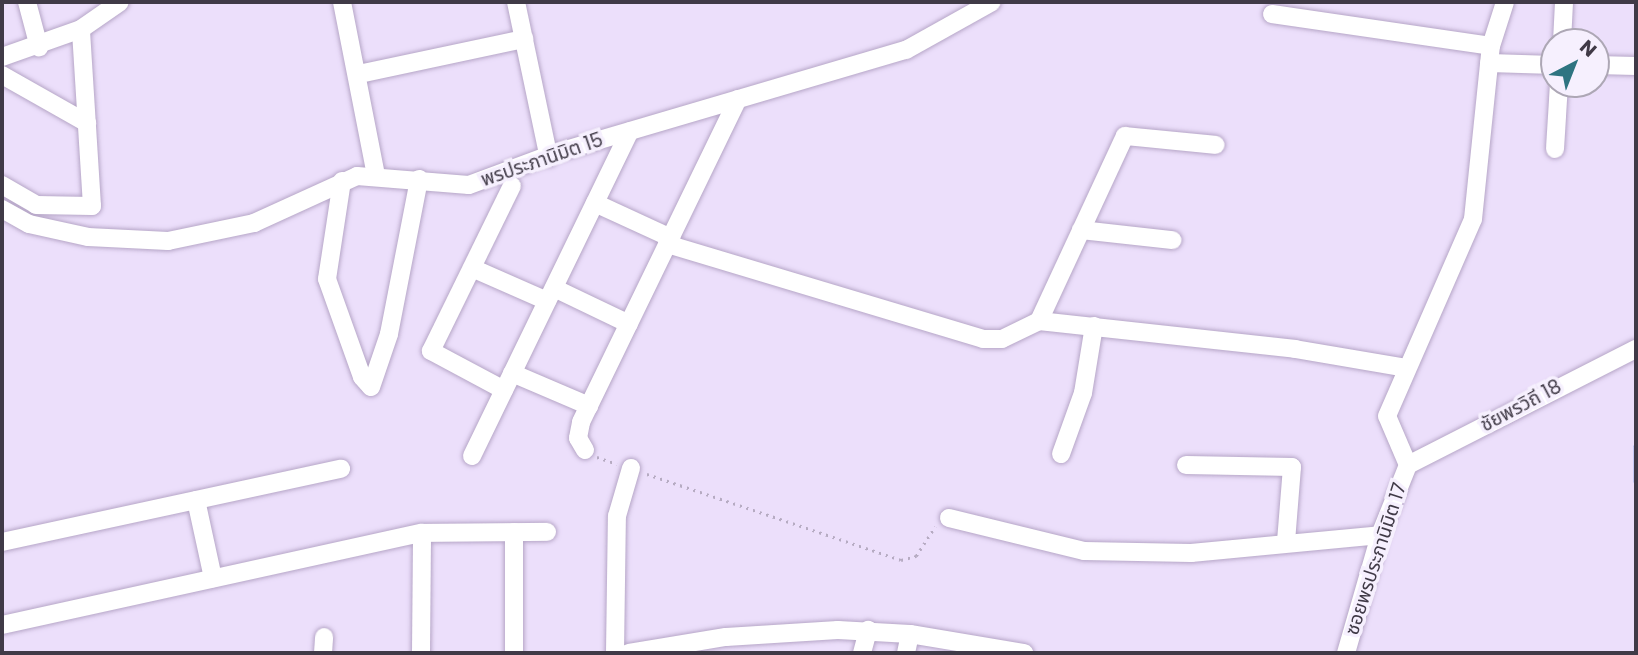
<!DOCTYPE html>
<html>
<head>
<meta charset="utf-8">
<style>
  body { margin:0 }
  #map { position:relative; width:1638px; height:655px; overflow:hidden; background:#ecdffb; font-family:Poppins,"Noto Sans Thai",sans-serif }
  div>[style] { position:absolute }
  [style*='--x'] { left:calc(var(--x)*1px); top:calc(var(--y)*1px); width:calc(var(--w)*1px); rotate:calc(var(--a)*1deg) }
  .stream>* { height:4.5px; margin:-2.25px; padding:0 2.25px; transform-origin:2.25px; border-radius:2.25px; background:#9db1eb }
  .path>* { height:2.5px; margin-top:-1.25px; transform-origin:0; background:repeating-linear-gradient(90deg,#b6abc2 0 2px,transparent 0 7px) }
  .roads { filter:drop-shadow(0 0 2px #b6a6c7) drop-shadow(0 0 2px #b6a6c7) }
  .minor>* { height:18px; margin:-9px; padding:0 9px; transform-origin:9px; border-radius:9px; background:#fff }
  span { translate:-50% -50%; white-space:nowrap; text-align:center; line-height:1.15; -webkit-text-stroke:7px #f6f0fe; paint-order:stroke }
  .street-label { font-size:19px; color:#403a47 }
  .frame { position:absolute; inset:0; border:4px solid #403a47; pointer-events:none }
  .north { position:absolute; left:1540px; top:28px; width:70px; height:70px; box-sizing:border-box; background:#f6f0fe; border:2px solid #ada7b5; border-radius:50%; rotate:42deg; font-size:19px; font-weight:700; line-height:28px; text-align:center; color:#403a47 }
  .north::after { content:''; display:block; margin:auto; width:24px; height:32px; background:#2e7481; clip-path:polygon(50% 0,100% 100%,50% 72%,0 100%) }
</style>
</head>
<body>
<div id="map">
  <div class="stream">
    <i style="--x:1636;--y:446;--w:35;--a:90"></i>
  </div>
  <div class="path">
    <i style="--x:597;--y:457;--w:21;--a:19"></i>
    <i style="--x:647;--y:474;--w:268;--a:18.7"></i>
    <i style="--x:901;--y:560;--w:16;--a:-15"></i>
    <i style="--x:916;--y:556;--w:35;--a:-57"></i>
  </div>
  <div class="roads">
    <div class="minor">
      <i style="--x:27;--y:2;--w:47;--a:75.1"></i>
      <i style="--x:342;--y:2;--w:176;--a:78.9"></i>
      <i style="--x:516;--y:2;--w:159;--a:78.1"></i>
      <i style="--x:1272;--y:14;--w:221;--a:8.3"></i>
      <i style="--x:1562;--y:42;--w:40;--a:-87.1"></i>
      <i style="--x:2;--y:57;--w:84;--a:-19.5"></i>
      <i style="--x:81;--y:29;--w:47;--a:-34.7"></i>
      <i style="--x:1489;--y:63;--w:65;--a:1.8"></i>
      <i style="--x:1596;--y:65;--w:40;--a:1.4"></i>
      <i style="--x:359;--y:74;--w:169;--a:-12"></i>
      <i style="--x:2;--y:75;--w:98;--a:29.5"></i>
      <i style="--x:1555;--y:149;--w:65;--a:-86.5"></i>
      <i style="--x:342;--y:181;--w:99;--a:98.7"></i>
      <i style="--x:327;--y:279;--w:104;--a:70.3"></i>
      <i style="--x:362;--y:377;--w:13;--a:48"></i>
      <i style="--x:371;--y:387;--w:56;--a:-71.2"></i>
      <i style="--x:389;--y:334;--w:158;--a:-79"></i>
      <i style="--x:2;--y:185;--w:39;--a:30"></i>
      <i style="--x:36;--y:205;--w:56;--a:1"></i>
      <i style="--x:92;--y:206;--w:177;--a:-93.6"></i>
      <i style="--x:595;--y:203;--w:84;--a:24.7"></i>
      <i style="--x:2;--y:209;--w:31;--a:29"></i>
      <i style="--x:29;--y:224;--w:60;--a:12.4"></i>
      <i style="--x:88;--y:237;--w:80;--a:2.9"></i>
      <i style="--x:168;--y:241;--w:88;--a:-11.8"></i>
      <i style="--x:254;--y:223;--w:113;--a:-24.5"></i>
      <i style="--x:357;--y:176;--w:112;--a:4.6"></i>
      <i style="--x:469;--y:185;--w:92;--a:-20.4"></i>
      <i style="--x:555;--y:153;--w:366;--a:-16.4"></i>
      <i style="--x:906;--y:50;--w:98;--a:-29.2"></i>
      <i style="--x:1081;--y:230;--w:92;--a:6.3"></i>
      <i style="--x:667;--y:244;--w:330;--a:16.7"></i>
      <i style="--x:983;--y:339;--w:19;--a:0"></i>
      <i style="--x:1002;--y:339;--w:41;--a:-25.9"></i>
      <i style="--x:1039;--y:321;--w:204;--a:-65.1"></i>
      <i style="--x:1125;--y:136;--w:91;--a:5.6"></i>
      <i style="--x:472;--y:268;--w:82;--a:23.7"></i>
      <i style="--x:554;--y:288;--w:83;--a:25.6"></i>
      <i style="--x:1039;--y:321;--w:258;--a:6.2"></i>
      <i style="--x:1295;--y:349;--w:114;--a:9.6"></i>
      <i style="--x:512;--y:373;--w:84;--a:23.2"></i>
      <i style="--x:504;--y:390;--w:83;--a:-151.9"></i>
      <i style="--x:431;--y:351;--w:184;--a:-63.9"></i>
      <i style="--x:585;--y:450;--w:14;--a:-120"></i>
      <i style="--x:578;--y:438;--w:16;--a:-79"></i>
      <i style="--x:581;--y:422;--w:359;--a:-64.1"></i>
      <i style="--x:1061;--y:454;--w:65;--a:-70.2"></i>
      <i style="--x:1083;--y:393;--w:68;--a:-80.7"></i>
      <i style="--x:472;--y:456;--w:361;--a:-64.1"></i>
      <i style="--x:1186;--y:465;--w:106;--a:1.1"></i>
      <i style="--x:1292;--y:467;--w:74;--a:94.6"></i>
      <i style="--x:1408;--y:465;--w:53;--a:-113.2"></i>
      <i style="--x:1387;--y:416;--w:215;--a:-66.4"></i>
      <i style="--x:1473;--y:219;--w:174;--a:-84.1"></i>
      <i style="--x:1491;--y:46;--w:46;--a:-72.3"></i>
      <i style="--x:1408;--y:465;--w:256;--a:-27"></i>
      <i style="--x:196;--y:500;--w:80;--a:77.7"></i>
      <i style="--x:949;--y:518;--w:139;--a:13.7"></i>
      <i style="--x:1084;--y:551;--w:107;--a:1.1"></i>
      <i style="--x:1191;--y:553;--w:190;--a:-5.4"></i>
      <i style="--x:514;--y:532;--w:121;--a:90"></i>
      <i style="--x:2;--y:542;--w:347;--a:-12.2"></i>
      <i style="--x:2;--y:625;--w:430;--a:-12.4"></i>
      <i style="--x:422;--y:533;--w:125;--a:-0.5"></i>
      <i style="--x:323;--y:653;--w:16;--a:-86"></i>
      <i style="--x:421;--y:653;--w:120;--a:-89.5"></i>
      <i style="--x:615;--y:653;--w:137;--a:-89.2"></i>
      <i style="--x:617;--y:516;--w:50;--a:-73.7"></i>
      <i style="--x:629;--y:653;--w:98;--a:-9.4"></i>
      <i style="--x:726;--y:637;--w:112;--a:-3.6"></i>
      <i style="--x:838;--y:630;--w:72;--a:3.2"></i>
      <i style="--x:910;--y:634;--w:116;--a:9.5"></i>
      <i style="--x:862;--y:653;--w:24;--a:-75"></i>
      <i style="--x:906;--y:653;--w:19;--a:-78"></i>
      <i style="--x:1346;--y:653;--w:123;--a:-73.9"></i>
      <i style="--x:1380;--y:535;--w:75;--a:-68.2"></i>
    </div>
  </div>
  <div class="street-label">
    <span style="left:542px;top:160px;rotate:-19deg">พรประภานิมิต 15</span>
    <span style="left:1521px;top:406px;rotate:-28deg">ชัยพรวิถี 18</span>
    <span style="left:1376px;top:559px;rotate:-72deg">ซอยพรประภานิมิต 17</span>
  </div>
  <div class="frame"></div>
  <div class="north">N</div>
</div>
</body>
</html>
